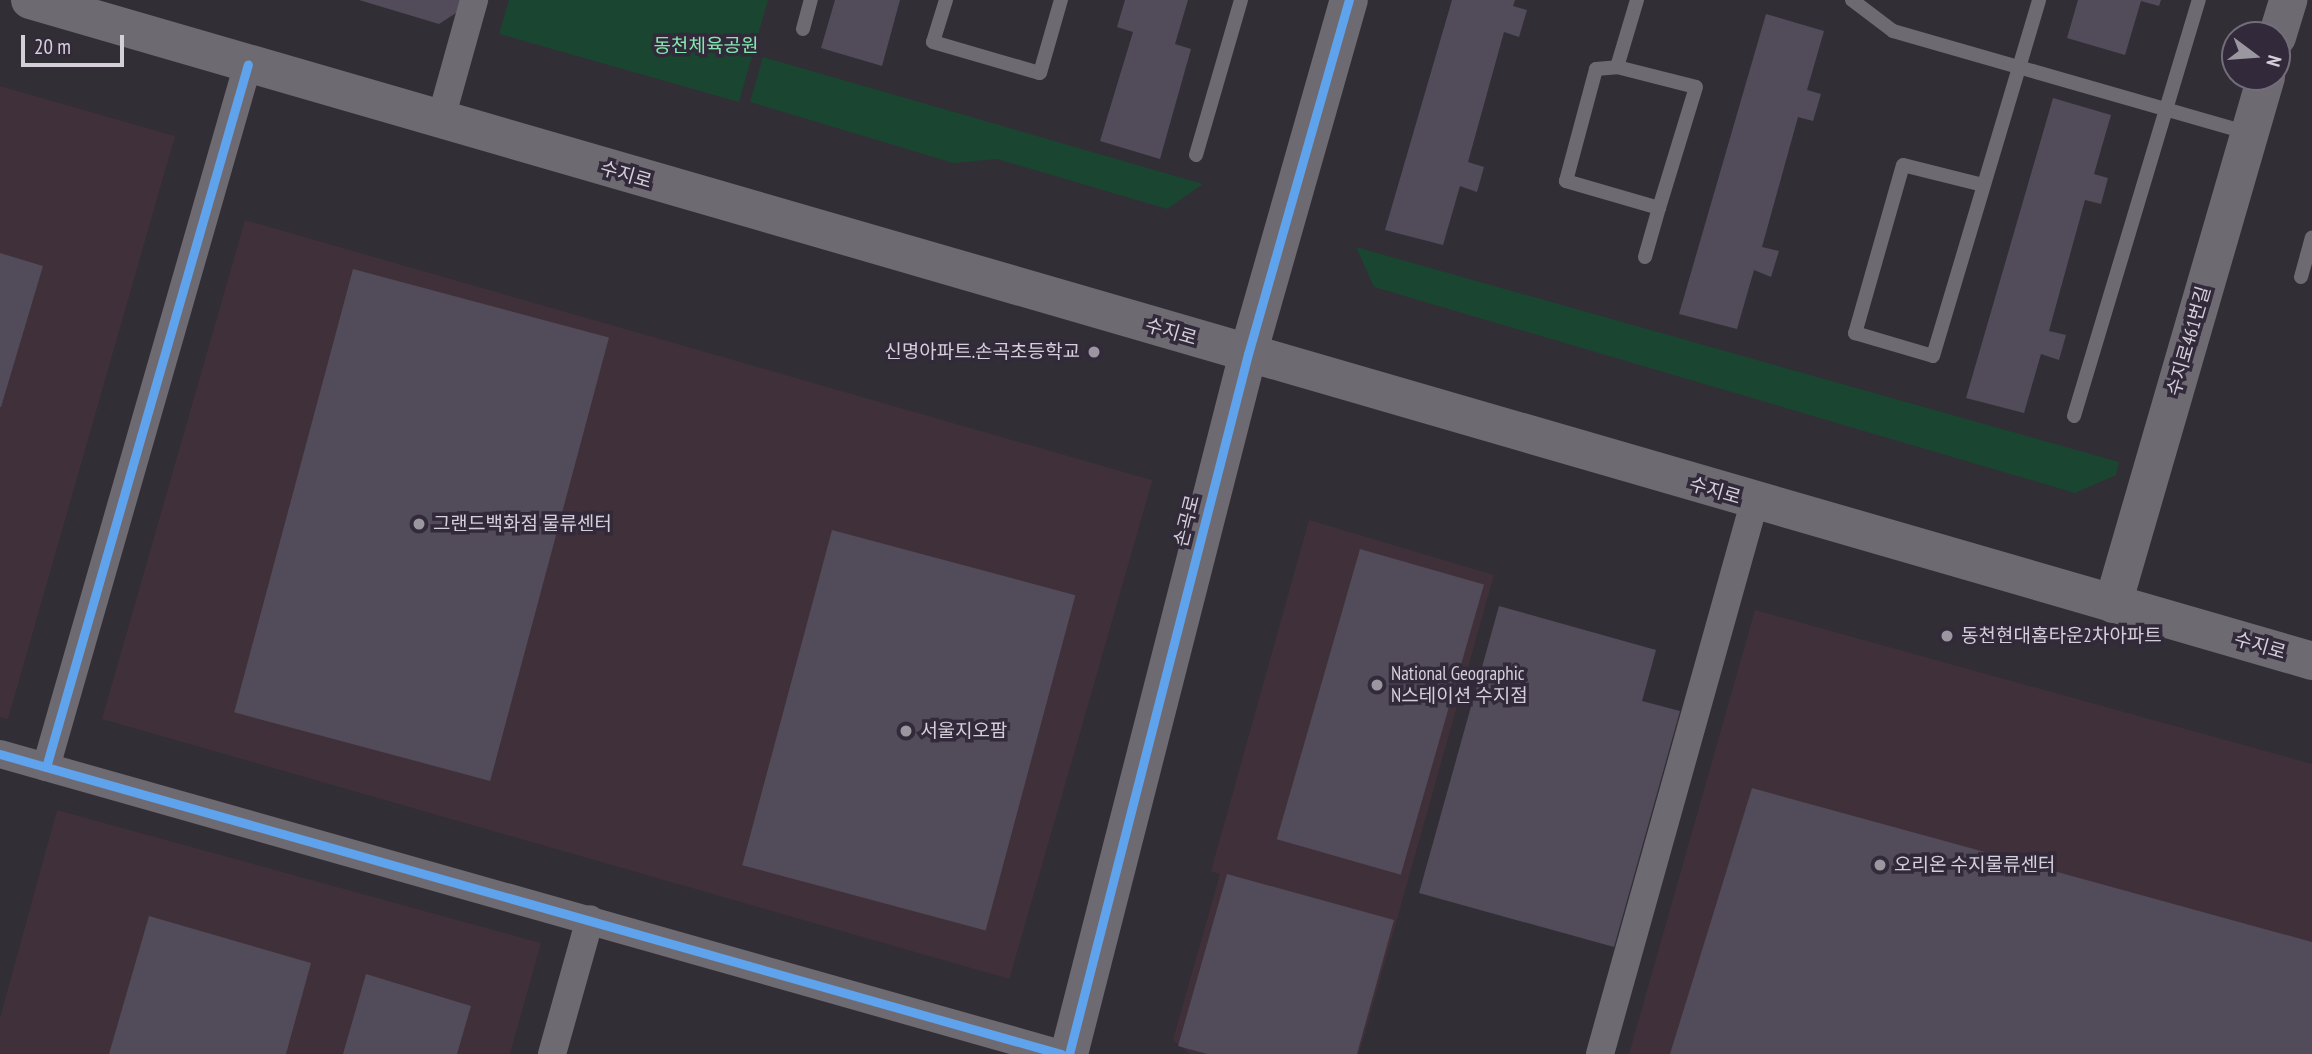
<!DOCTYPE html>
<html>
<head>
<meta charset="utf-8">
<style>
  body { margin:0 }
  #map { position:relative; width:2312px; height:1054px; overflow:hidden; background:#322e36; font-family:"PT Sans Narrow","Noto Sans KR",sans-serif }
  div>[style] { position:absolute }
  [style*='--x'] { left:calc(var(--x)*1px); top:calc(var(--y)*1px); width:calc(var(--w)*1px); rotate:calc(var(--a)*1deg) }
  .industrial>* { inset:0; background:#3f3039; transform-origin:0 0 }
  .green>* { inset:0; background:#1a4530 }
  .building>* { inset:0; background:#524b59; transform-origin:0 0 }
  .lane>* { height:14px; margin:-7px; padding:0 7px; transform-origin:7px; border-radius:7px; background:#6e6a72 }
  .street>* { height:28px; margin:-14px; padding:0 14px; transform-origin:14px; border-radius:14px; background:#6e6a72 }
  .secondary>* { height:38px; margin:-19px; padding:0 19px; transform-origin:19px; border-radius:19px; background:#6e6a72 }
  .cycleway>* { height:9px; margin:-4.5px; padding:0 4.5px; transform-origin:4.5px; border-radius:4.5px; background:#60a3ed }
  .dots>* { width:19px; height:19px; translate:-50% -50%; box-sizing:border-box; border:4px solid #322a3a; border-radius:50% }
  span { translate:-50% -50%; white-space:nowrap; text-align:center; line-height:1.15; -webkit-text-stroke:7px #322a3a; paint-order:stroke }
  .park-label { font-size:19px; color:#83e7af }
  .street-label { font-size:19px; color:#d4cfd9 }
  .poi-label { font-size:19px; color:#d4cfd9 }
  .right { translate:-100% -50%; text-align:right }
  .left { translate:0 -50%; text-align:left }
  .north { position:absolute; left:2221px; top:21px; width:70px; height:70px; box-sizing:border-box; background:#322a3a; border:2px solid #736c7a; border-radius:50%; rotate:106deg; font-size:19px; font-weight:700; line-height:28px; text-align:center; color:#d4cfd9 }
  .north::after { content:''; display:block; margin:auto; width:24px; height:32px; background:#9b97a0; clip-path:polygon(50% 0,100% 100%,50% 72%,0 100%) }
  .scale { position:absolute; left:21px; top:35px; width:103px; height:32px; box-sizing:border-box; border:4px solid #d4cfd9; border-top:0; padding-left:9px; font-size:21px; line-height:24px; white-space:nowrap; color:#d4cfd9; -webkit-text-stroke:5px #322a3a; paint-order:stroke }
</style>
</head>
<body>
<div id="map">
  <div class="industrial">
    <i style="clip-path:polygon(0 86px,175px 136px,8px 719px,0 717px)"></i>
    <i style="left:245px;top:220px;width:944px;height:519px;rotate:16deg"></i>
    <i style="clip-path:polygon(1309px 520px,1494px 575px,1359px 1054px,1190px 1054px,1173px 1040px,1220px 874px,1211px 871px)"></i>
    <i style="clip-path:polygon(1755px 610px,2312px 764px,2312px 1054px,1629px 1054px)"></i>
    <i style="clip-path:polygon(57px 810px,541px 943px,510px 1054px,0 1054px,0 1018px)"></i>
  </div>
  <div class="green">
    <i style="clip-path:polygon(509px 0,768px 0,739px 102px,499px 34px)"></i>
    <i style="clip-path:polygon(763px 57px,1203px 184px,1167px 209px,997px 159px,953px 163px,750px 102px)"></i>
    <i style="clip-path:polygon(1356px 247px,2119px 462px,2116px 475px,2075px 493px,1374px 287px)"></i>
  </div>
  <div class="building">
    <i style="clip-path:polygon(359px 0,460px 0,456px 13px,439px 24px)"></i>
    <i style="clip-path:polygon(835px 0,900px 0,882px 66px,821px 48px)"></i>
    <i style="clip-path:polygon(1125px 0,1188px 0,1175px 44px,1191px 49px,1160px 159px,1100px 141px,1133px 32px,1117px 27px)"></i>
    <i style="clip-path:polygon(1452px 0,1515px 0,1513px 6px,1527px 10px,1519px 37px,1504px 32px,1468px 162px,1484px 167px,1477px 192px,1460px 186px,1443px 245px,1385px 230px)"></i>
    <i style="clip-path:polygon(2078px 0,2161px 0,2159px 6px,2141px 1px,2125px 55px,2067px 38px)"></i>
    <i style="clip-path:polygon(1766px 14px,1824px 31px,1807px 90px,1821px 94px,1813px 121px,1798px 117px,1762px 247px,1779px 251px,1771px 277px,1754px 270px,1737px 329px,1679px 314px)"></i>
    <i style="clip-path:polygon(2053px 98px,2111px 115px,2094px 174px,2108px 178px,2101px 204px,2085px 200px,2049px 331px,2066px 335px,2059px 360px,2041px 354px,2024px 413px,1966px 398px)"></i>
    <i style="clip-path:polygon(0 253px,43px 266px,1px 407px,0 407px)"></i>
    <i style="left:353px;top:269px;width:265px;height:459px;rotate:15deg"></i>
    <i style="left:832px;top:530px;width:252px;height:347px;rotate:15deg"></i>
    <i style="left:1360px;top:549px;width:129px;height:302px;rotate:16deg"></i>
    <i style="clip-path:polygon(1499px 606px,1656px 650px,1642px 701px,1680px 711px,1614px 947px,1419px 893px)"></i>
    <i style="clip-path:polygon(1752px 788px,2312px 942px,2312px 1054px,1670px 1054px)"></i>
    <i style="clip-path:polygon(1227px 874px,1394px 920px,1357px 1054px,1207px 1054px,1178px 1046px)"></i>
    <i style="clip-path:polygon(149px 916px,311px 963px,286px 1054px,109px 1054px)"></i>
    <i style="clip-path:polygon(366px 974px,471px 1006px,457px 1054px,343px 1054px)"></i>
  </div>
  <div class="lane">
    <i style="--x:946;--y:0;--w:44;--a:107.2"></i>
    <i style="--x:933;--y:42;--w:111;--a:16.2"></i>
    <i style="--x:1040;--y:73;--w:76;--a:-74"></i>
    <i style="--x:1852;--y:0;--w:51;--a:37.1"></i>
    <i style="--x:1893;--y:31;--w:369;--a:16"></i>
    <i style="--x:803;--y:29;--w:30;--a:-75"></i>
    <i style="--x:1617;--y:67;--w:81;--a:14.2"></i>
    <i style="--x:1696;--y:87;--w:127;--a:107"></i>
    <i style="--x:1659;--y:208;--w:97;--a:-163.8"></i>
    <i style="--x:1566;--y:181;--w:116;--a:-75"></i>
    <i style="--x:1596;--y:69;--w:21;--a:-5"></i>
    <i style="--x:1617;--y:67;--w:70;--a:-73.4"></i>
    <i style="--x:1196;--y:155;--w:161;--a:-73.8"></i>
    <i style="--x:1983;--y:185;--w:82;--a:-166"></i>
    <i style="--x:1903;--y:165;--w:175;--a:105.9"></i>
    <i style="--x:1855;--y:333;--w:81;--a:16.4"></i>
    <i style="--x:1933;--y:356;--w:371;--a:-73.4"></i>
    <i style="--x:1645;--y:257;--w:51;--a:-74.1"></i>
    <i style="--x:2301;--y:277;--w:41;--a:-74.6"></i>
    <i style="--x:2074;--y:416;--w:434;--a:-73.3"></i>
  </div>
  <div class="street">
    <i style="--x:440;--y:122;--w:127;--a:-74.4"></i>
    <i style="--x:0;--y:754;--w:1103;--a:15.79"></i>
    <i style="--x:46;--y:767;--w:731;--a:-73.97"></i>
    <i style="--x:552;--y:1054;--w:140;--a:-74.3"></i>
    <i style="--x:1600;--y:1054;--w:572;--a:-74.38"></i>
  </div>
  <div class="secondary">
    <i style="--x:30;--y:0;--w:2376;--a:16.15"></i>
    <i style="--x:2277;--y:37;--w:39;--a:-73"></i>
    <i style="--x:2113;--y:604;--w:549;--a:-73.81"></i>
    <i style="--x:1069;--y:1054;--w:723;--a:-75.66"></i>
    <i style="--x:1248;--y:354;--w:368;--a:-74.1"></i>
  </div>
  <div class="cycleway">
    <i style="--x:0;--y:754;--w:1103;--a:15.79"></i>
    <i style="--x:46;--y:767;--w:731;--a:-73.97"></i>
    <i style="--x:1069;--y:1054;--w:723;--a:-75.66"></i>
    <i style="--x:1248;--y:354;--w:368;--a:-74.1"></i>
  </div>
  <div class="dots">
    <i style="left:1094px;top:352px;background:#9b97a0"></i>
    <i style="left:419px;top:524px;background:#9b97a0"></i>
    <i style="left:1947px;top:636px;background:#9b97a0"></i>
    <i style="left:1377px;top:685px;background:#9b97a0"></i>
    <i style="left:906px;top:731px;background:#9b97a0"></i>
    <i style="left:1880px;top:865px;background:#9b97a0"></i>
  </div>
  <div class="park-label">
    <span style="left:706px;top:46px">동천체육공원</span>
  </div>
  <div class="street-label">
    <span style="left:626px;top:175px;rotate:16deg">수지로</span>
    <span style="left:1171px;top:332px;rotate:16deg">수지로</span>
    <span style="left:2189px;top:341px;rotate:-74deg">수지로461번길</span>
    <span style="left:1715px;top:491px;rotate:16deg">수지로</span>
    <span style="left:1187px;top:521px;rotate:-76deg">손곡로</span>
    <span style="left:2260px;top:646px;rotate:16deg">수지로</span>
  </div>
  <div class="poi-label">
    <span class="right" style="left:1080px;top:352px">신명아파트.손곡초등학교</span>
    <span class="left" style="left:433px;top:524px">그랜드백화점 물류센터</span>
    <span class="left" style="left:1961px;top:636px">동천현대홈타운2차아파트</span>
    <span class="left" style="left:1391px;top:685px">National Geographic<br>N스테이션 수지점</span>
    <span class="left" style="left:920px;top:731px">서울지오팜</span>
    <span class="left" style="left:1894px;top:865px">오리온 수지물류센터</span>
  </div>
  <div class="north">N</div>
  <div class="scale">20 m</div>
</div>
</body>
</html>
